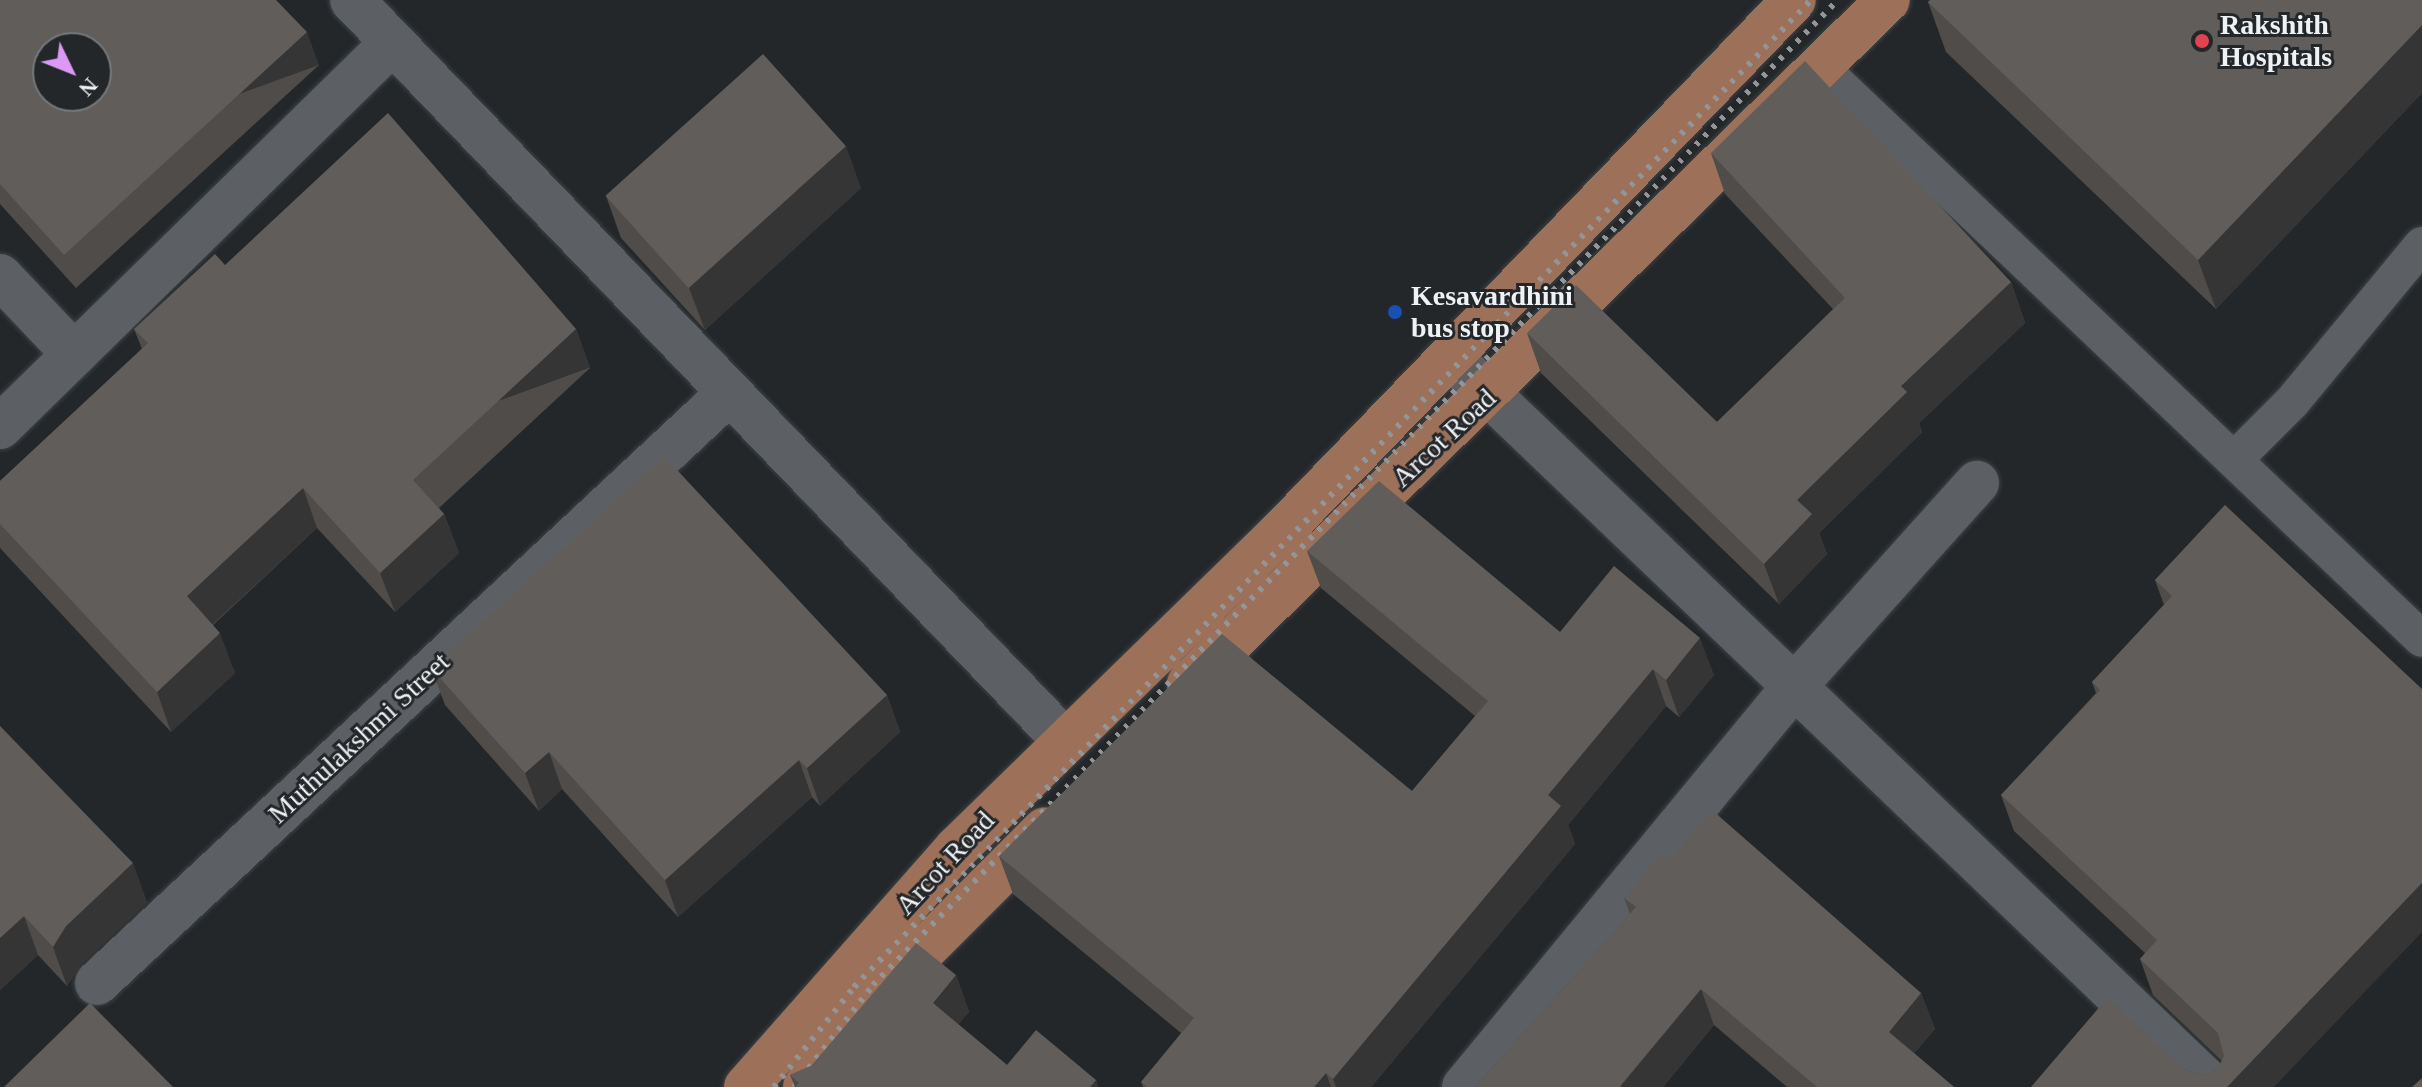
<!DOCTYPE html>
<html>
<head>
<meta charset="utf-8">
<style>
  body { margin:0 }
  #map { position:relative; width:2422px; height:1087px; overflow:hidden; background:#23272a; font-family:Georgia,serif }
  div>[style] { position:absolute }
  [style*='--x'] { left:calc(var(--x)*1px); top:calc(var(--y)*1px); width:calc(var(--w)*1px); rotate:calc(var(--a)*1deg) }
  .roads { filter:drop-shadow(0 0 2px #3e4244) drop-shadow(0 0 2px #3e4244) }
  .lane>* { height:36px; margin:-18px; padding:0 18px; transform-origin:18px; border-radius:18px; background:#5c6064 }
  .street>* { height:44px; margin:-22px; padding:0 22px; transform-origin:22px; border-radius:22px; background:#5c6064 }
  .primary>* { height:44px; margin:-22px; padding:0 22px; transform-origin:22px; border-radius:22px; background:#9d7059 }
  .rail>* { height:6px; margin-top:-3px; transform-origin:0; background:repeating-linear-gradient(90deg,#939699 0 4px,transparent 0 12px) }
  .wall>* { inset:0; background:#4f4c49 }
  .shaded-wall>* { inset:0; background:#363535; transform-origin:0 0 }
  .building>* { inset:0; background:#605d5b; transform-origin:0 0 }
  .dots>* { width:22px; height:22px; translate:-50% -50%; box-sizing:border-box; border:4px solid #23272a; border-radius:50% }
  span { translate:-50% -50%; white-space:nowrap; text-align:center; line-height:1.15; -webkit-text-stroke:6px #23272a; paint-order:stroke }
  .poi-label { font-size:28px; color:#eff2f4; font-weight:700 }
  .left { translate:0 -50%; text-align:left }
  .street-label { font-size:28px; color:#eff2f4 }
  .north { position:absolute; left:32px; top:32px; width:80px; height:80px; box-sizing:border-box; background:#23272a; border:2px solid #75787b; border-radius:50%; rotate:133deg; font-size:22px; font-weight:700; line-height:32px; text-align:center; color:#eff2f4 }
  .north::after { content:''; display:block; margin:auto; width:28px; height:36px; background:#db99f5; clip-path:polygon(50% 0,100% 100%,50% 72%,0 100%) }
</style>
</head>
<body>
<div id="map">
  <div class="roads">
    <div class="lane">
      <i style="--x:1820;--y:67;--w:830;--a:43.54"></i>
      <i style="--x:2237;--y:457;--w:78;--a:-45"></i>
      <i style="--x:2292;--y:402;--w:204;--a:-50.4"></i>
    </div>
    <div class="street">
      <i style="--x:352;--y:0;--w:1027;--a:46.1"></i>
      <i style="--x:0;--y:276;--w:108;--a:46.5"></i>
      <i style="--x:1450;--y:357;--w:1056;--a:43.73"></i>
      <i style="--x:0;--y:427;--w:547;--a:-44.41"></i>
      <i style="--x:97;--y:983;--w:862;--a:-43.03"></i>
      <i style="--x:1464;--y:1087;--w:516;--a:-50.51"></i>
      <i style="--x:1792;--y:689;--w:277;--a:-48.1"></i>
    </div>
    <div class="primary">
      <i style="--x:1189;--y:683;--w:977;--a:-44.34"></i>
      <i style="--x:746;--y:1087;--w:319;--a:-48.6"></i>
      <i style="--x:957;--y:848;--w:448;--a:-44.3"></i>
      <i style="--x:1278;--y:535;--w:743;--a:-46.04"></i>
      <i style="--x:805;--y:1087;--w:105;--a:-51.9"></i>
      <i style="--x:870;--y:1004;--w:247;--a:-45"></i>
    </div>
  </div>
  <div class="rail">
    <i style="--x:774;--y:1087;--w:128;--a:-51.3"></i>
    <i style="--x:854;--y:987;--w:1375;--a:-45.88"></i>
    <i style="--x:794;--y:1087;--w:129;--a:-52.2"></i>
    <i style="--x:873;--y:985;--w:1379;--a:-45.59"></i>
  </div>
  <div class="wall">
    <i style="clip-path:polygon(0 0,319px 65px,76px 288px,0 204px)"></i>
    <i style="clip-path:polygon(2422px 0,2422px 93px,2216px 309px,1946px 52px,1928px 2px)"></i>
    <i style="clip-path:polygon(1711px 153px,2011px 282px,2025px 323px,1919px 423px,1922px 432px,1819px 533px,1827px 554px,1779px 604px,1541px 373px,1527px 333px,1717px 422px,1833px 309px,1725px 194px)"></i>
    <i style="clip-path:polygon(861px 188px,705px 330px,621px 238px,606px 196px)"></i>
    <i style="clip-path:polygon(225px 265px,576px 329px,590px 368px,439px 508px,444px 514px,459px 553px,395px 612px,317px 528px,213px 625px,235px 673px,171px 732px,0 548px,0 481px,142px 349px,134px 329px)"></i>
    <i style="clip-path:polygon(2225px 505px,2274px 1087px,2031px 1087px,2183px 1069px,2206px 1075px,2218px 1068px,2222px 1061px,2153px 995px,2140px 959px,2145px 953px,2014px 831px,2001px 795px,2096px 693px,2092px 682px,2164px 605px,2155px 580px)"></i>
    <i style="clip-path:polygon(1307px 551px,1560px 632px,1714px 675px,1679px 717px,1666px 706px,1568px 825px,1575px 844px,1371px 1087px,1143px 1087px,1141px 1082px,1181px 1033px,1013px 894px,999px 856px,1412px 791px,1475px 716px,1321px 588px)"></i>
    <i style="clip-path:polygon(431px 668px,887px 695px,900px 732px,820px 806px,812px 797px,678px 917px,562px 789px,539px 811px,445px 705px)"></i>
    <i style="clip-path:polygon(0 726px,147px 902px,80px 965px,67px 986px,38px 955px,0 990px)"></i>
    <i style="clip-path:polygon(1670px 859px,1921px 993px,1935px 1029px,1914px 1053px,1954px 1087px,1787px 1087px,1714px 1025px,1663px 1087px,1475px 1087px,1630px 914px,1624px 898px)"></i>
    <i style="clip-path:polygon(956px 975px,969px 1012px,958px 1024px,1007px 1065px,1096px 1080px,1098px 1087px,795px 1087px,790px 1075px,811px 1066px)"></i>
  </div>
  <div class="shaded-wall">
    <i style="clip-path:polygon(2422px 25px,2422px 93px,2216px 309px,2198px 260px)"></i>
    <i style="left:307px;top:32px;width:35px;height:330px;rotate:70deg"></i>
    <i style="clip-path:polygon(846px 146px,861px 188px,705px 330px,689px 288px)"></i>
    <i style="clip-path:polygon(2011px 282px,2025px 323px,1919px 423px,1922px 432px,1819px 533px,1827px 554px,1779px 604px,1764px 564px,1797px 500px,1901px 386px)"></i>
    <i style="left:576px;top:329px;width:41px;height:222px;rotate:70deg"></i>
    <i style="clip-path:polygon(303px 488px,317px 528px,201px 635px,187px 596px)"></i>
    <i style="clip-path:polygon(444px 514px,459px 553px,395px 612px,380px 573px)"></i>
    <i style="clip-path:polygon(220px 633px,235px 673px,171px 732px,157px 692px)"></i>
    <i style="clip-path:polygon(1700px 638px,1714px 675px,1679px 717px,1666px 680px)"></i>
    <i style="clip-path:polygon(1653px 669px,1666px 706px,1568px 825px,1575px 844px,1371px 1087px,1336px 1087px,1333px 1079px,1548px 795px)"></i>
    <i style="clip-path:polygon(887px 695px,900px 732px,820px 806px,807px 768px)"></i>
    <i style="clip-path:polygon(549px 752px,562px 789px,539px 811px,525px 773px)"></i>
    <i style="clip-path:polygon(799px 760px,812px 797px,678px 917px,665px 880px)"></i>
    <i style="clip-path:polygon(133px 863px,147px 902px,80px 965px,67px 986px,53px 947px,66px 926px)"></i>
    <i style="clip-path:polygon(2422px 883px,2422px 932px,2274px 1087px,2227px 1087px)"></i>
    <i style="clip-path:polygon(24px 916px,38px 955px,0 990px,0 938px)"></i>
    <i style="clip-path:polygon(956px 975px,969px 1012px,946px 1039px,933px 1003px)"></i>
    <i style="clip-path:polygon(1701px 989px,1714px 1025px,1663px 1087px,1620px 1087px)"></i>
    <i style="clip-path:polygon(1921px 993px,1935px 1029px,1902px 1068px,1889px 1032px)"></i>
    <i style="clip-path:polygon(1326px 1073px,1331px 1087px,1314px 1087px)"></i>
    <i style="clip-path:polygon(1096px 1080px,1098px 1087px,1090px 1087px)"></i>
  </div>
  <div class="building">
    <i style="clip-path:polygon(evenodd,0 0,276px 0,307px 32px,64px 255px,0 184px,0 0,48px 48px,96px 48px,96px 96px,48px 96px,48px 48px)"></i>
    <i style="clip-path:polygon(1930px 0,2422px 0,2422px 25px,2198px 260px,1928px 2px)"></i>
    <i style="left:763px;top:54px;width:124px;height:212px;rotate:48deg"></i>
    <i style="clip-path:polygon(1805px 61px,2011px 282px,1901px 386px,1907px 392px,1797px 500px,1812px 514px,1764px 564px,1527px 333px,1576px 285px,1717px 422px,1845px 298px,1711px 153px)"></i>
    <i style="clip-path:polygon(388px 113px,576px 329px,413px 480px,444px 514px,380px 573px,303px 488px,187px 596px,220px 633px,157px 692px,0 524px,0 481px,148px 343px,134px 329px,215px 254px,225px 265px)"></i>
    <i style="clip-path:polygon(664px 456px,887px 695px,807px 768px,799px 760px,665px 880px,549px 752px,525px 773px,431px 668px)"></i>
    <i style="clip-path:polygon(1379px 481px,1560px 632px,1614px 566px,1700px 638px,1666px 680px,1653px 669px,1548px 795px,1561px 806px,1333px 1079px,1326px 1073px,1314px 1087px,1147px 1087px,1141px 1082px,1194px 1018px,999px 856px,1222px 634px,1412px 791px,1488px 701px,1307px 551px)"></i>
    <i style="clip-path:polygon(2225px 505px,2422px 689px,2422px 883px,2227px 1087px,2031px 1087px,2108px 997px,2183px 1069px,2206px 1075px,2218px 1068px,2224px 1056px,2218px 1033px,2140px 959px,2157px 940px,2001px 795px,2100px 690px,2092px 682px,2172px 596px,2155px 580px)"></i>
    <i style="clip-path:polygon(0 726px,133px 863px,66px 926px,53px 947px,24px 916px,0 938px)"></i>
    <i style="clip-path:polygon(1712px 810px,1921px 993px,1889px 1032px,1954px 1087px,1817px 1087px,1701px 989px,1620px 1086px,1621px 1087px,1475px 1087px,1636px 907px,1624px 898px,1662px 853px,1670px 859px)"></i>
    <i style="clip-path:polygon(916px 943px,956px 975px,933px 1003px,1007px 1065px,1036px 1030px,1096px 1080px,1090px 1087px,796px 1087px,799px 1083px,790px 1075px,811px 1066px)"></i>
    <i style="clip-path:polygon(90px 1003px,173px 1087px,4px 1087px)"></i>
    <i style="clip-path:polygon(2422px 1078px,2422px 1087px,2412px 1087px)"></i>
  </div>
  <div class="dots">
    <i style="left:2202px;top:41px;background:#e0444e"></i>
    <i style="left:1395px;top:312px;background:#1a4fb4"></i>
  </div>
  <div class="poi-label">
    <span class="left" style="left:2220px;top:41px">Rakshith<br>Hospitals</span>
    <span class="left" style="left:1411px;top:312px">Kesavardhini<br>bus stop</span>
  </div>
  <div class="street-label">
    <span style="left:1444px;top:438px;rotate:-43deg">Arcot Road</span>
    <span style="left:359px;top:738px;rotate:-43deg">Muthulakshmi Street</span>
    <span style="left:945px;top:863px;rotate:-47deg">Arcot Road</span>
  </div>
  <div class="north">N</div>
</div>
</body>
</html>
